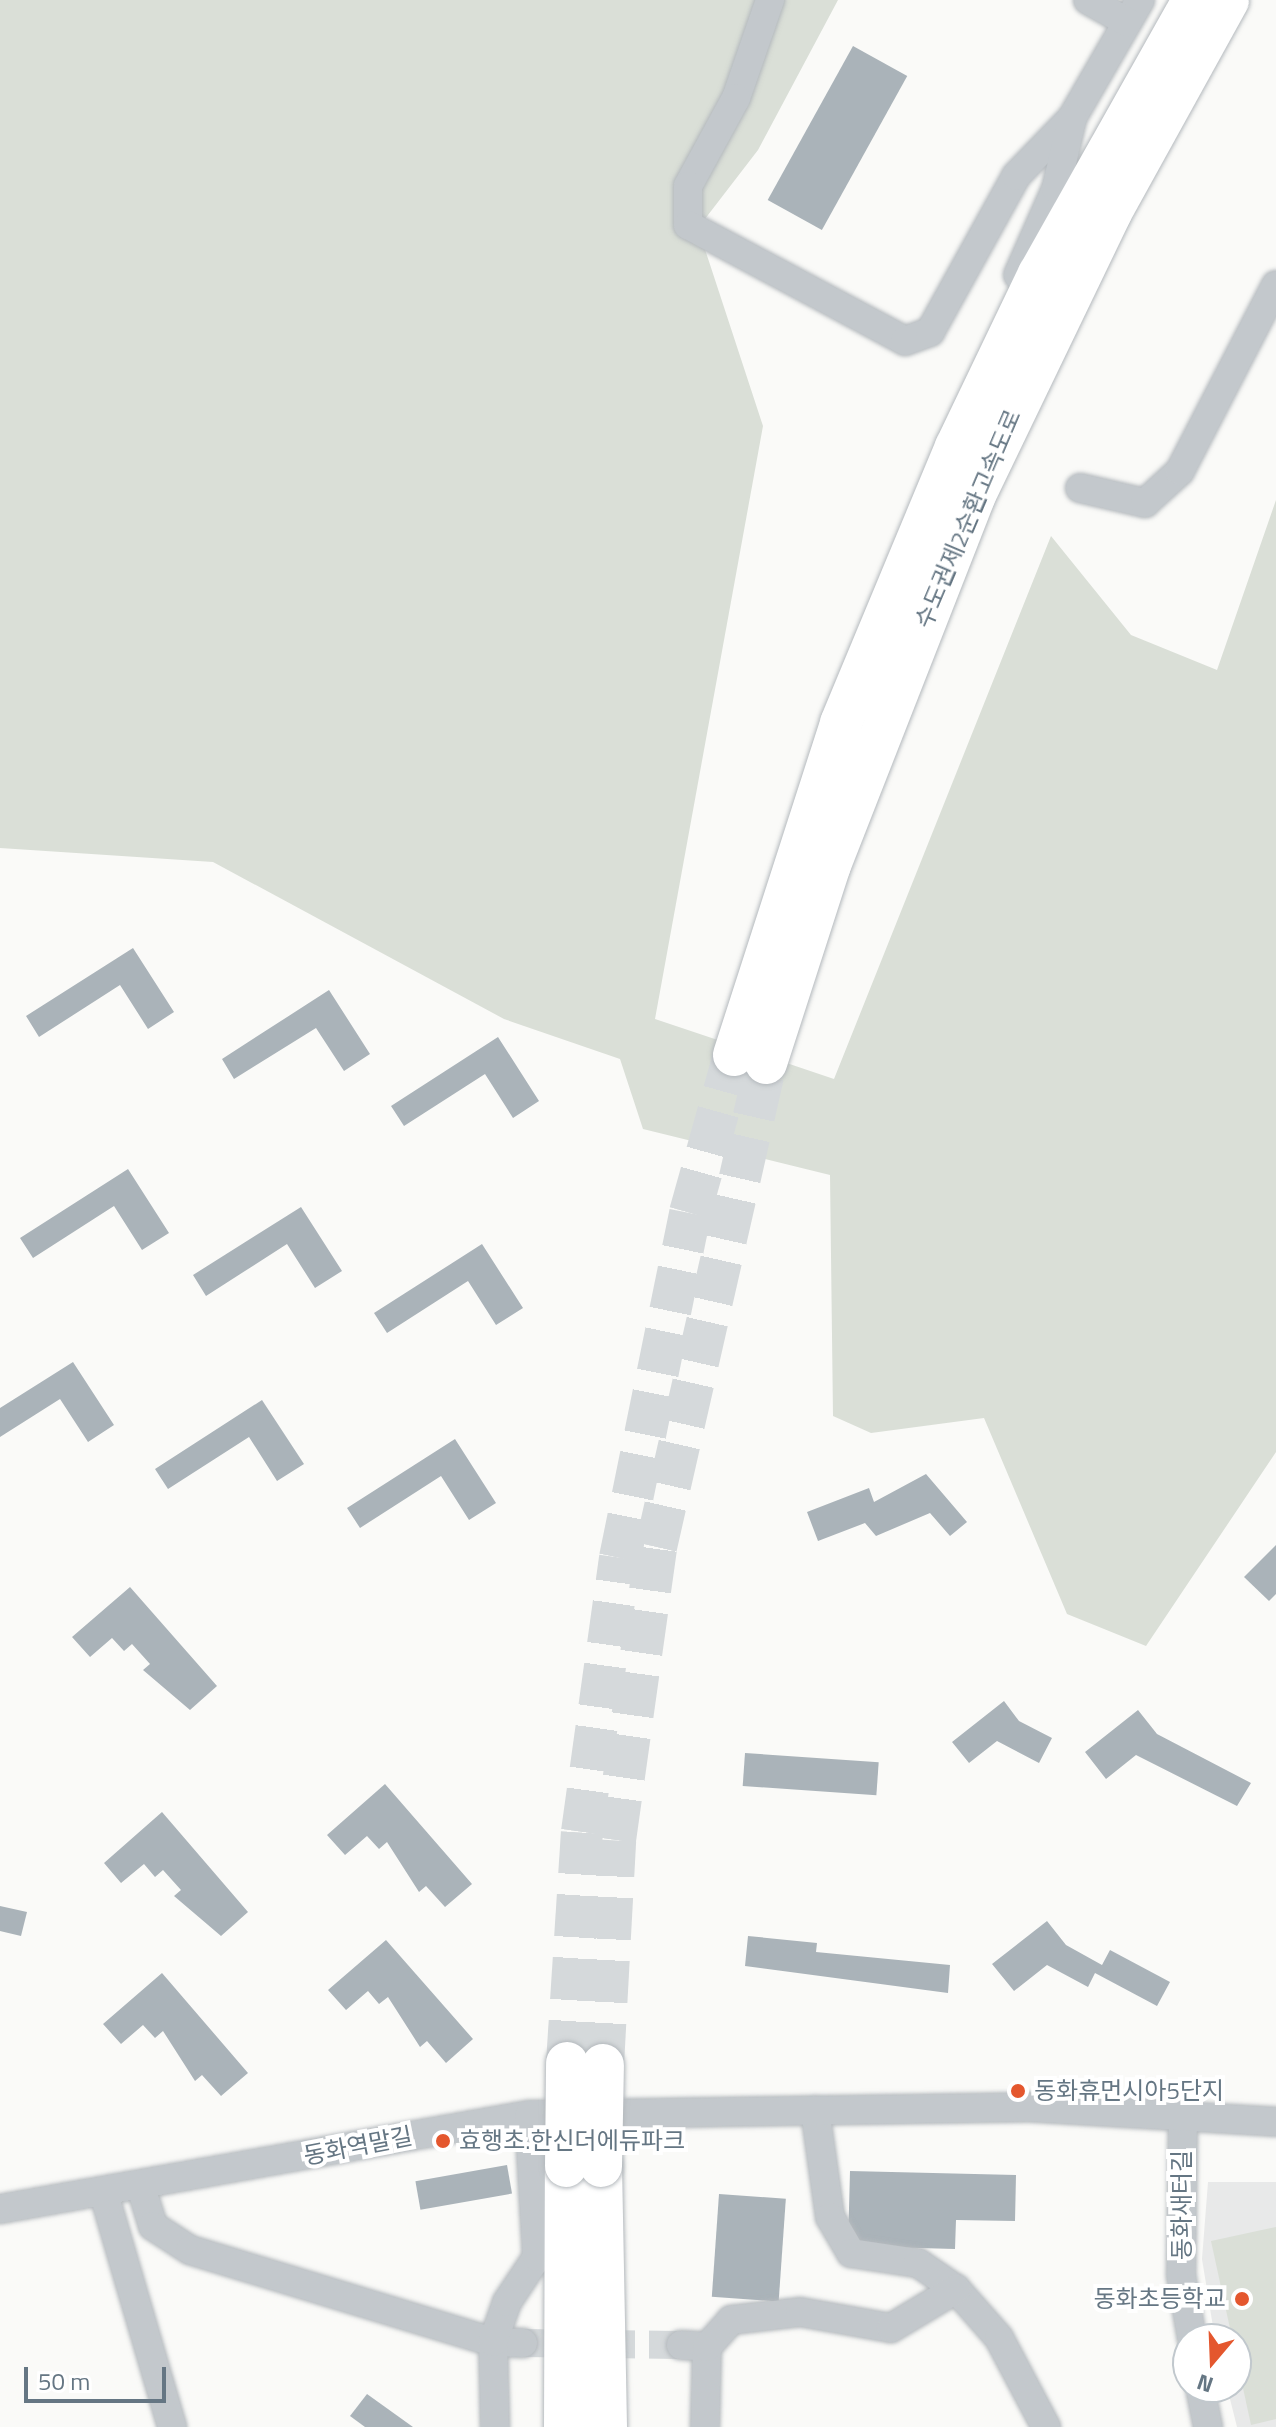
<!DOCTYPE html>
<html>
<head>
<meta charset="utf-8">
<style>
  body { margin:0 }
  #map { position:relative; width:1276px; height:2427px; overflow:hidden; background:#fafaf8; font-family:"Titillium Web","Noto Sans KR",sans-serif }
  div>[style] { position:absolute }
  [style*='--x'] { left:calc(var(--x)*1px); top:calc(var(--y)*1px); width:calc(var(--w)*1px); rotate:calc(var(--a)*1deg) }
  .built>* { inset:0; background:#e8e9e9 }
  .green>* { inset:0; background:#dadfd7 }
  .building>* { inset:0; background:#aab3b9; transform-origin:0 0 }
  .minor-tunnel>* { height:28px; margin-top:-14px; transform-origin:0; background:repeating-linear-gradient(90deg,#d5d9db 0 28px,transparent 0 42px) }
  .highway-tunnel>* { height:42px; margin-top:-21px; transform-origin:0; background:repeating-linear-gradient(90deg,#d5d9db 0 42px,transparent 0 63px) }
  .roads { filter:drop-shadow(0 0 2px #b4b9bd) drop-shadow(0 0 2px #b4b9bd) }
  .minor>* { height:28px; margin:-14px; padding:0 14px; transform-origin:14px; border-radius:14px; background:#c3c8cc }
  .highway>* { height:42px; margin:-21px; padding:0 21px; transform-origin:21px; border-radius:21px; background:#fff }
  .bridges { filter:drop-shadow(0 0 2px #b4b9bd) drop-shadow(0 0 2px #b4b9bd) }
  .highway-bridge>* { height:42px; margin:-21px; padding:0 21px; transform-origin:21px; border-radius:21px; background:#fff }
  .dots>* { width:22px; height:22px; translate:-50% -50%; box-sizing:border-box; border:4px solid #fff; border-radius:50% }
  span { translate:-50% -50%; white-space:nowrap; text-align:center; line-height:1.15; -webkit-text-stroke:8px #fff; paint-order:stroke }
  .street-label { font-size:24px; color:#657683 }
  .poi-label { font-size:24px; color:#657683 }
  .left { translate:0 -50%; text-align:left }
  .right { translate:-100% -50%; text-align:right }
  .north { position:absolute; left:1172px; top:2323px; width:80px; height:80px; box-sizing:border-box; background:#fff; border:2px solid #c1c8cd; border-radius:50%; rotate:199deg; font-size:22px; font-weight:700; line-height:32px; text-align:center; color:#657683 }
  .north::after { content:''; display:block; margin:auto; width:28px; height:36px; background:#e4572e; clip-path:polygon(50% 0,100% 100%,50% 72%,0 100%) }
  .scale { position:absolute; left:24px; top:2367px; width:142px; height:36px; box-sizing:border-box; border:4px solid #657683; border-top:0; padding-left:10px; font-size:24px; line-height:28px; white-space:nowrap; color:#657683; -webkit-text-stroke:6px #fff; paint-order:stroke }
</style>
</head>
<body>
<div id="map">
  <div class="built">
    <i style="clip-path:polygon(1208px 2182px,1276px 2182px,1276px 2427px,1237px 2427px,1227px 2387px,1236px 2387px,1236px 2339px,1215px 2339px,1202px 2259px)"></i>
  </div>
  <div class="green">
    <i style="clip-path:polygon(0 0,838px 0,758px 150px,698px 228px,763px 426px,655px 1019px,834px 1079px,1051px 536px,1131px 635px,1217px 670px,1276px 500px,1276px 1452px,1146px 1646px,1067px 1614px,984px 1418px,871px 1433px,833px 1416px,830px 1175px,643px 1129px,620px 1059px,504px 1019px,213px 862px,0 848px)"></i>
    <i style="clip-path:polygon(1276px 2227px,1276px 2419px,1251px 2425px,1211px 2241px)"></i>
  </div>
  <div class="building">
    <i style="left:853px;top:46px;width:62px;height:176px;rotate:29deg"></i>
    <i style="clip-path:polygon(133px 948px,174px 1012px,148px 1029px,120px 985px,39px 1037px,26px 1016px)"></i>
    <i style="clip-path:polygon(329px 990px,370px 1054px,344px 1071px,316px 1028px,234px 1079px,222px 1059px)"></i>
    <i style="clip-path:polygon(498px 1037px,539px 1101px,513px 1118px,485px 1074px,404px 1126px,391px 1106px)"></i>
    <i style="clip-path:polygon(128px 1169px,169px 1233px,142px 1250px,114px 1206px,33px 1258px,20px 1238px)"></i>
    <i style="clip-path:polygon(301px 1207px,342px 1271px,315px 1288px,287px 1244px,206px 1296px,193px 1275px)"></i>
    <i style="clip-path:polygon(482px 1244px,523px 1308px,496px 1325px,468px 1281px,387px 1333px,374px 1313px)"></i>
    <i style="clip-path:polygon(73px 1362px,114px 1425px,88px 1442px,60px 1399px,0 1437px,0 1408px)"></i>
    <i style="clip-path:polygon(262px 1400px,304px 1464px,277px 1481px,249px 1437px,168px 1489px,155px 1469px)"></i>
    <i style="clip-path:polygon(455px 1439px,496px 1503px,469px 1520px,441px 1476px,360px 1528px,347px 1508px)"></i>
    <i style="clip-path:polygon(926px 1474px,967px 1522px,950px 1536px,930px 1513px,876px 1536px,865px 1523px,818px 1541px,807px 1512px,869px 1488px,874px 1502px)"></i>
    <i style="clip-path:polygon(1276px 1545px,1276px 1594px,1269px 1601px,1244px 1577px)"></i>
    <i style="clip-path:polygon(130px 1587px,217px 1686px,190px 1710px,143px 1670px,150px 1664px,132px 1644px,124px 1651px,112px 1638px,90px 1657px,72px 1637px)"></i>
    <i style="clip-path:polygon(1004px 1701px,1019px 1721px,1052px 1738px,1039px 1763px,997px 1741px,969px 1763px,952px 1742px)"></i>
    <i style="clip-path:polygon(1138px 1710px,1157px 1734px,1251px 1783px,1237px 1806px,1136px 1755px,1106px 1779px,1085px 1752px)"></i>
    <i style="left:745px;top:1753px;width:134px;height:33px;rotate:4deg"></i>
    <i style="clip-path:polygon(385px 1784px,472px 1884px,445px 1907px,426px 1886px,419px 1892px,387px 1842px,379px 1849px,367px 1836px,345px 1855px,327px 1835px)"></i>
    <i style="clip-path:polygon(162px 1812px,248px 1912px,221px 1936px,174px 1896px,181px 1890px,163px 1870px,155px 1877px,144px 1864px,121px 1883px,104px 1863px)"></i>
    <i style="clip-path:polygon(0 1906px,27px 1912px,21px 1936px,0 1931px)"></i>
    <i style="clip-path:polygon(1047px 1921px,1066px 1945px,1102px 1965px,1110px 1950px,1170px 1982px,1157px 2006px,1095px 1973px,1088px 1987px,1047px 1965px,1014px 1991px,992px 1964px)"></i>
    <i style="clip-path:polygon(748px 1936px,817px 1943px,816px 1952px,950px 1965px,948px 1993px,745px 1966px)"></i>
    <i style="clip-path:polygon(386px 1940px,473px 2039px,446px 2063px,427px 2041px,420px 2047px,388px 1997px,379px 2004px,368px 1991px,346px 2010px,328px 1990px)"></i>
    <i style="clip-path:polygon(162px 1973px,248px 2073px,221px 2096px,202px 2075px,195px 2081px,163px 2031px,155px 2038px,143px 2025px,121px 2044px,103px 2024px)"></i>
    <i style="left:507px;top:2165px;width:29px;height:93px;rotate:80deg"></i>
    <i style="clip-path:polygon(850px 2171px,1016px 2175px,1015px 2221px,956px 2220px,955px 2249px,848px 2246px)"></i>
    <i style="left:719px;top:2194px;width:67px;height:103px;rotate:4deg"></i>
    <i style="clip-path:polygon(367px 2394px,413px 2427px,365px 2427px,350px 2416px)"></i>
  </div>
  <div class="minor-tunnel">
    <i style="--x:523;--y:2343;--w:158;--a:0.7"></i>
  </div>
  <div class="highway-tunnel">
    <i style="--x:567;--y:2063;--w:231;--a:-86.3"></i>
    <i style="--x:582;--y:1832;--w:277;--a:-82.1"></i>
    <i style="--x:620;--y:1558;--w:352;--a:-78.5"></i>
    <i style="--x:690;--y:1213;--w:164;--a:-74.4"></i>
    <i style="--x:603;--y:2065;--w:225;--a:-86.9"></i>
    <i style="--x:615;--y:1840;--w:296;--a:-82"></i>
    <i style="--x:656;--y:1547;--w:496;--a:-77.2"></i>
  </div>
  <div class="roads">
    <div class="minor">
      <i style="--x:770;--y:0;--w:104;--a:109.1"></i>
      <i style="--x:736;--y:98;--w:100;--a:118.6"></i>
      <i style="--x:688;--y:186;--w:39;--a:90"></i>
      <i style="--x:688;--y:225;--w:246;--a:28.1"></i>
      <i style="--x:905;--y:341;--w:27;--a:-20"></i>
      <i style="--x:930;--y:332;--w:178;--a:-61.1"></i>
      <i style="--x:1016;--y:176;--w:81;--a:-46"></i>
      <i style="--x:1072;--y:118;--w:136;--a:-60"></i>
      <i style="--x:1088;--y:0;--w:45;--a:29.4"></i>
      <i style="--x:1018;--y:275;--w:94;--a:-66.2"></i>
      <i style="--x:1056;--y:189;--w:72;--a:-77.1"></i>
      <i style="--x:1080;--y:488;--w:67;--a:13"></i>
      <i style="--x:1145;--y:503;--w:47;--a:-42.4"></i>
      <i style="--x:1180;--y:471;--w:209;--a:-62.7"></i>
      <i style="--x:815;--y:2110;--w:108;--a:82"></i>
      <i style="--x:830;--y:2217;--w:42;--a:59.7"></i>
      <i style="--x:851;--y:2253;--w:68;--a:8.5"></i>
      <i style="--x:918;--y:2263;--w:46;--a:34.4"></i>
      <i style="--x:956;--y:2289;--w:65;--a:48.7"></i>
      <i style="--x:999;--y:2338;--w:101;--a:62.2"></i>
      <i style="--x:1183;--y:2117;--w:158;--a:90.7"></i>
      <i style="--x:1181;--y:2275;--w:65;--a:80.2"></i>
      <i style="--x:141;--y:2187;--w:41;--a:72.9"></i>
      <i style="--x:153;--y:2226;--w:44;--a:33"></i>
      <i style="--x:190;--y:2250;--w:317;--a:16.9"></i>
      <i style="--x:493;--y:2342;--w:30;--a:2"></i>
      <i style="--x:104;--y:2194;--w:243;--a:73.7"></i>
      <i style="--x:0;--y:2209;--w:537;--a:-10.08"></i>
      <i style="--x:529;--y:2115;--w:497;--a:-0.9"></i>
      <i style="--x:1026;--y:2107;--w:250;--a:3.4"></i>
      <i style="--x:681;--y:2345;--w:26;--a:4"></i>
      <i style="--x:1200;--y:2387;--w:41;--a:78.7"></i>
      <i style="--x:495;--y:2427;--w:85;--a:-91.3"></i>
      <i style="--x:493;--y:2342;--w:42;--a:-70.7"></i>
      <i style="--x:507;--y:2302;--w:54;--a:-56.3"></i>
      <i style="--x:537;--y:2257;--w:142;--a:-93.2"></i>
      <i style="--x:705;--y:2427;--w:80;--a:-88.6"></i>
      <i style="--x:707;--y:2347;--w:36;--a:-48"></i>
      <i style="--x:731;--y:2320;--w:69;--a:-6.6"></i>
      <i style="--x:800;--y:2312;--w:92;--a:10"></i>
      <i style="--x:891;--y:2328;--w:76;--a:-31"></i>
    </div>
    <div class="highway">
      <i style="--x:734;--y:1055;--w:349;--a:-72.1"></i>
      <i style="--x:841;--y:723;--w:299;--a:-67.4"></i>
      <i style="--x:956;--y:447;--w:192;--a:-64.4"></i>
      <i style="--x:1039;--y:274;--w:305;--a:-60.6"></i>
      <i style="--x:766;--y:1063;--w:208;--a:-72.1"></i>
      <i style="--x:830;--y:865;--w:395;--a:-68.6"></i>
      <i style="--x:974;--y:497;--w:314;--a:-64.3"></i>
      <i style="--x:1110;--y:214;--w:244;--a:-61.1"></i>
      <i style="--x:601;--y:2166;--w:261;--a:88.9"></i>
      <i style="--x:565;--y:2427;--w:261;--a:-89.8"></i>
    </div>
  </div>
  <div class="bridges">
    <div class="highway-bridge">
      <i style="--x:566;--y:2166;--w:103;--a:-89.4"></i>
      <i style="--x:601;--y:2166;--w:101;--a:-88.9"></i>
    </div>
  </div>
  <div class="dots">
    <i style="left:1018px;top:2091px;background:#e4572e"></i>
    <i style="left:443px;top:2141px;background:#e4572e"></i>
    <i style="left:1242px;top:2299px;background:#e4572e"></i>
  </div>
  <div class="street-label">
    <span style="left:968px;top:519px;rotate:-67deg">수도권제2순환고속도로</span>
    <span style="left:358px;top:2146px;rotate:-11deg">동화역말길</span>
    <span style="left:1182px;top:2205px;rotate:-90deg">동화새터길</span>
  </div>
  <div class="poi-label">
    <span class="left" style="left:1034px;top:2091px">동화휴먼시아5단지</span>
    <span class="left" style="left:459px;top:2141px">효행초.한신더에듀파크</span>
    <span class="right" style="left:1226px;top:2299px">동화초등학교</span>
  </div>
  <div class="north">N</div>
  <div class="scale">50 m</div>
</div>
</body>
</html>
